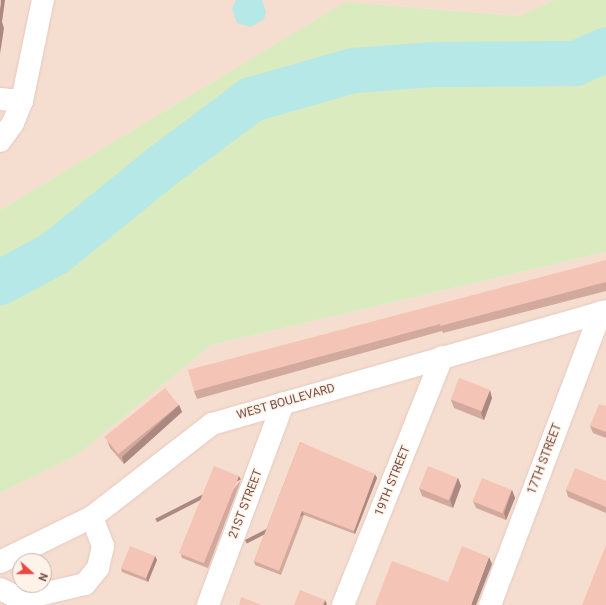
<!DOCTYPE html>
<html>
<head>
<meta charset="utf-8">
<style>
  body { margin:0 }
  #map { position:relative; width:606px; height:605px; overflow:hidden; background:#fdede1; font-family:Roboto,sans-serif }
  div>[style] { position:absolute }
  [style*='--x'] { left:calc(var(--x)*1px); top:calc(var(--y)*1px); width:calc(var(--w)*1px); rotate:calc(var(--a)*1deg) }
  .residential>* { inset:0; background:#f5ddcf }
  .green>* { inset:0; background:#d9ebbf }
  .water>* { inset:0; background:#b5e8e6 }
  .river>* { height:45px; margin:-22.5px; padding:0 22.5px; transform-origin:22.5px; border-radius:22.5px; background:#b5e8e6 }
  .roads { filter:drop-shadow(0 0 1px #e4c9bf) drop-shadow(0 0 1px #e4c9bf) }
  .minor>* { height:22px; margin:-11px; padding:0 11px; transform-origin:11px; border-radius:11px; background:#fff }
  .wall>* { inset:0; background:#d2a99d }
  .shaded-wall>* { inset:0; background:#ab8980; transform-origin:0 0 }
  .building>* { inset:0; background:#f4c4b7; transform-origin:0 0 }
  span { translate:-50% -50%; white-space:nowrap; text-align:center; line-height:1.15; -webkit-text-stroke:3px #fff2e8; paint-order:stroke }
  .street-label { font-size:12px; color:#764f47 }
  .north { position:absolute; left:12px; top:553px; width:40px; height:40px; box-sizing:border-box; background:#fff2e8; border:1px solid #c8b1a8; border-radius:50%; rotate:111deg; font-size:11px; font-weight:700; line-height:16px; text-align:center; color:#764f47 }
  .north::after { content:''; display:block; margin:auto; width:14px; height:18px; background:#ee453f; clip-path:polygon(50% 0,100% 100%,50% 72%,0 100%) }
</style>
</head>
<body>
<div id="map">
  <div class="residential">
    <i style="clip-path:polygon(0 0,554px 0,519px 16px,345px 2px,0 210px)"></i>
    <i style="clip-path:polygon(evenodd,606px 252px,606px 605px,0 605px,0 493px,77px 455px,211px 345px,606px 252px,20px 561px,44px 561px,44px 585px,20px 585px,20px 561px)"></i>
  </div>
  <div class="green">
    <i style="clip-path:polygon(554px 0,606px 0,606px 252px,211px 345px,77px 455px,0 493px,0 210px,345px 2px,519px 16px)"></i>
  </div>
  <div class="water">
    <i style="clip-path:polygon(236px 0,262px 0,266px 12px,264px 19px,251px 27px,237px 23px,232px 9px)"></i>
  </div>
  <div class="river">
    <i style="--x:0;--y:282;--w:61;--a:-28.2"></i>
    <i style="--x:54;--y:253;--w:141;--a:-39"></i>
    <i style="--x:164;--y:164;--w:109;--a:-36.8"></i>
    <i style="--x:251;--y:99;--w:106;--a:-15.9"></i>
    <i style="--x:353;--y:70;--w:79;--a:-4.3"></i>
    <i style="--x:432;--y:64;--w:143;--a:-0.4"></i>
    <i style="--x:575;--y:63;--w:34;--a:-24"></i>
  </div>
  <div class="roads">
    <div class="minor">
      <i style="--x:0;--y:99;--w:22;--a:5"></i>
      <i style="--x:0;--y:141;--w:22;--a:-54"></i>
      <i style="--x:13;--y:123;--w:24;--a:-68"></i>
      <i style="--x:22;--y:101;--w:103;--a:-78.3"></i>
      <i style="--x:0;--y:562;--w:102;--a:-26.1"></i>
      <i style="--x:92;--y:517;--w:152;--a:-37.8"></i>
      <i style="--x:212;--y:424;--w:410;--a:-16"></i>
      <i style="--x:0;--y:589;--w:14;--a:25"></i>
      <i style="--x:13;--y:595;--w:21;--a:3"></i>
      <i style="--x:34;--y:596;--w:52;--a:-13.2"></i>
      <i style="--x:85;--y:584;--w:21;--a:-51"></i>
      <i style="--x:98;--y:568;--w:23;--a:-77"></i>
      <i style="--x:103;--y:546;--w:31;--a:-111"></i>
      <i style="--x:208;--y:605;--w:215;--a:-69.6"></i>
      <i style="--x:343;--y:605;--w:267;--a:-68.2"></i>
      <i style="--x:490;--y:605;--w:313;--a:-69.3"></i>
    </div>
  </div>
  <div class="wall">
    <i style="clip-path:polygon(606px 260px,606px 291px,443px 333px,442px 331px,197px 399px,194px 391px)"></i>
    <i style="clip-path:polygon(492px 398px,484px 420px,454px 408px,451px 400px)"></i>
    <i style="clip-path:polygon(179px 405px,182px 412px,124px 464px,110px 448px,107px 440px)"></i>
    <i style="clip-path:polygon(606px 406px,606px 438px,593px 433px,590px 426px)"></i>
    <i style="clip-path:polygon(300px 442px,377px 478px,355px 534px,304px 515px,281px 575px,255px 565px,254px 561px)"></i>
    <i style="clip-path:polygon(458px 478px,461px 486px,453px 508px,422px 496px,419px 488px)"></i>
    <i style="clip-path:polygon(241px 480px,208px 568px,182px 558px,181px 554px)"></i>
    <i style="clip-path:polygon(606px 481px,606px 513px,568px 497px,566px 490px)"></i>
    <i style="clip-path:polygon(512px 490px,515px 498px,506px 520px,476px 508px,473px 501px)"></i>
    <i style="clip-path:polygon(155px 556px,157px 560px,148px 582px,122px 572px,121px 568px)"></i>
  </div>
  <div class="shaded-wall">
    <i style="clip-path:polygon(1px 0,5px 0,2px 22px,4px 28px,0 54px,0 9px)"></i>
    <i style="clip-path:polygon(490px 390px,492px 398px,484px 420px,481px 413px)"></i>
    <i style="clip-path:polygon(179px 405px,182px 412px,124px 464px,122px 457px)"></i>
    <i style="clip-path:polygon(375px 474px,377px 478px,355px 534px,354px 531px)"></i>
    <i style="left:239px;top:476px;width:4px;height:94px;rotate:63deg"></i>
    <i style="clip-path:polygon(458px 478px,461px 486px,453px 508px,450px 500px)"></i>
    <i style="clip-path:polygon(512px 490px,515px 498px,506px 520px,504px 513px)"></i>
    <i style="left:302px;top:511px;width:4px;height:64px;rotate:63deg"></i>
    <i style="clip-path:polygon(155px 556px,157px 560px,148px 582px,146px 578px)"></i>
    <i style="clip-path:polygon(489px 557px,492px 564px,476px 605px,471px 605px)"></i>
    <i style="clip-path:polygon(325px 600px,327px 604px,326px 605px,323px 605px)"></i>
  </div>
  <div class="building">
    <i style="clip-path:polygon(0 0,1px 0,0 9px)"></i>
    <i style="clip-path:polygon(606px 260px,606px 282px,440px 326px,440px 324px,194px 391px,188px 370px)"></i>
    <i style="left:459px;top:378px;width:33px;height:23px;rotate:21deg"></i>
    <i style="left:165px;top:388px;width:22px;height:78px;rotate:51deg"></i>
    <i style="clip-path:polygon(599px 404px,606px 406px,606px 432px,590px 426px)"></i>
    <i style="clip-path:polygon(300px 442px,375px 474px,354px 531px,302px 511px,279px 571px,254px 561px)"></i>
    <i style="left:214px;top:466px;width:27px;height:94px;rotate:22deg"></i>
    <i style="left:428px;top:466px;width:32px;height:24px;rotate:22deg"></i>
    <i style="clip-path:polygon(575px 468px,606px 481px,606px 507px,566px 490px)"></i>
    <i style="left:482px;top:478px;width:32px;height:25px;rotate:22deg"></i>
    <i style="clip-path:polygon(606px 545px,606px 605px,582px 605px)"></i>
    <i style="left:130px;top:546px;width:27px;height:24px;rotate:22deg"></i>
    <i style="clip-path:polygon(462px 546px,489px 557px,471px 605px,375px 605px,392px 561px,448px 582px)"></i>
    <i style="clip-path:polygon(300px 590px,325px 600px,323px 605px,294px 605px)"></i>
    <i style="clip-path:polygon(241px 597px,261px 605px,239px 605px)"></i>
  </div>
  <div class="street-label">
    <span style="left:286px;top:402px;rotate:-16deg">WEST BOULEVARD</span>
    <span style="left:545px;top:459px;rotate:-69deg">17TH STREET</span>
    <span style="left:393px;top:481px;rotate:-68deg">19TH STREET</span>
    <span style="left:246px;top:504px;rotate:-69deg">21ST STREET</span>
  </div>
  <div class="north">N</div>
</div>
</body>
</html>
